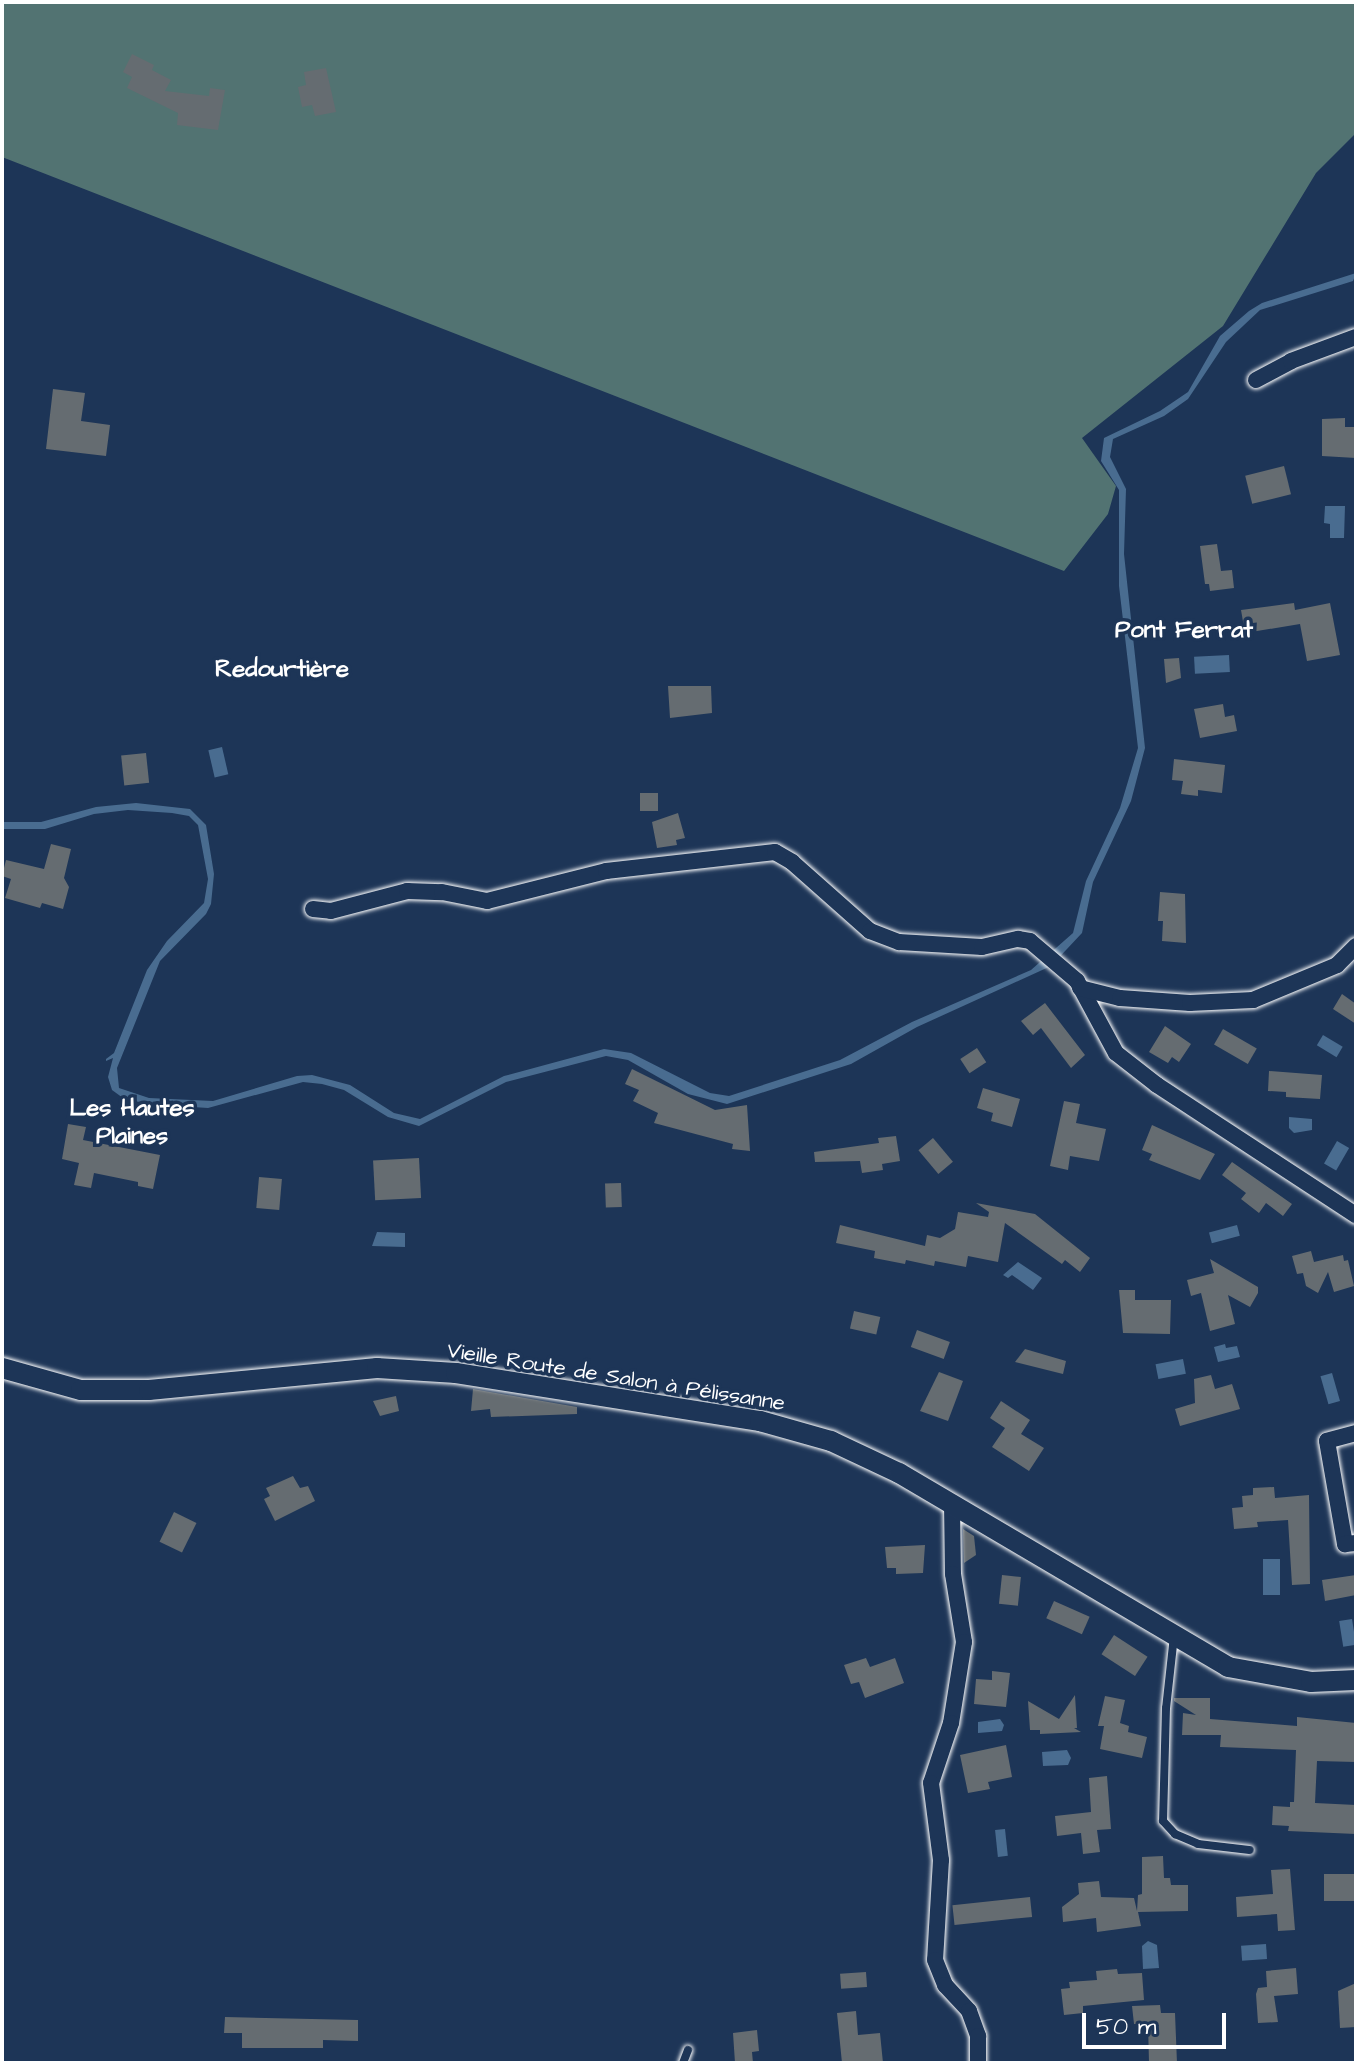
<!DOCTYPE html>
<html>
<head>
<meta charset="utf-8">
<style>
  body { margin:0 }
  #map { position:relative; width:1358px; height:2065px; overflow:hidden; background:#1d3557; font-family:"Architects Daughter",sans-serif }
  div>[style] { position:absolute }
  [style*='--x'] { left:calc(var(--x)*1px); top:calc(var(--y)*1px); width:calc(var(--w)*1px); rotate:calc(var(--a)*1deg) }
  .green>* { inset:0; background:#527372 }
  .water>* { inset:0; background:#496c90; transform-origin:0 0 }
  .building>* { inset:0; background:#656c71; transform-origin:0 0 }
  .roads { filter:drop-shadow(0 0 2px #fff) drop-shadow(0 0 2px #fff) }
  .service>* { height:8px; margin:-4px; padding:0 4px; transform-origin:4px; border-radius:4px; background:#1d3557 }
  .minor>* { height:16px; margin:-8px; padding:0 8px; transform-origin:8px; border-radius:8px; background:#1d3557 }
  .tertiary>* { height:20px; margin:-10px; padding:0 10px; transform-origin:10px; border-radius:10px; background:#1d3557 }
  span { translate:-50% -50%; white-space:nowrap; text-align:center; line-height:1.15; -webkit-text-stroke:7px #1d3557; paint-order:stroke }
  .street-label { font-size:22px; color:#fff }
  .neighbourhood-label { font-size:24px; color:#fff; font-weight:700 }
  .frame { position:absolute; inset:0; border:4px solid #fff; pointer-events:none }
  .scale { position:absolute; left:1082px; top:2013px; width:144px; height:36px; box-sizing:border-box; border:4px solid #fff; border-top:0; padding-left:10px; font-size:24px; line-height:28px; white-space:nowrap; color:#fff; -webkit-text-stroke:6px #1d3557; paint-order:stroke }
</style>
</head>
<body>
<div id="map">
  <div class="green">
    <i style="clip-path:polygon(2px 2px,1356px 2px,1356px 133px,1316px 173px,1223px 326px,1082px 438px,1116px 486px,1108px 514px,1064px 571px,2px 157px)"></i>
  </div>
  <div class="water">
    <i style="clip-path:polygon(1356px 273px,1353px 281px,1260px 310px,1226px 342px,1188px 399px,1164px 416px,1113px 439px,1110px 457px,1126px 489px,1124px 554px,1145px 748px,1131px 801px,1093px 882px,1082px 933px,1051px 966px,917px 1027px,851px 1064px,727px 1104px,688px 1094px,628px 1060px,606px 1056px,506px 1082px,419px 1126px,388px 1117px,344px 1090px,322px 1084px,303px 1082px,208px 1108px,147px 1104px,123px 1098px,112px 1090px,108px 1077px,113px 1058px,106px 1061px,106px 1059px,114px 1053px,147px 970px,167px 941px,204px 903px,208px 879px,198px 825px,189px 816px,172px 813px,128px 810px,94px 814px,45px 829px,2px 829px,2px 822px,41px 822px,96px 807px,136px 803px,190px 809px,206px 825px,214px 874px,211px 904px,206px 914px,160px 961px,117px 1068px,119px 1088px,149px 1098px,213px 1101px,297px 1076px,312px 1075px,350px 1085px,394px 1113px,420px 1119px,504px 1076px,604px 1049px,631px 1053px,710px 1093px,729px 1096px,840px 1060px,912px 1022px,1031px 970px,1073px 933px,1086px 881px,1120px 808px,1138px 748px,1119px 586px,1119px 490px,1101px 461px,1104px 438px,1160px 411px,1188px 392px,1220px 336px,1249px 311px,1262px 303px)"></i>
    <i style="clip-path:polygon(1325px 506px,1345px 506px,1344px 538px,1330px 538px,1330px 524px,1324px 523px)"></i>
    <i style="left:1229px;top:655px;width:17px;height:35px;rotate:87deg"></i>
    <i style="left:222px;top:747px;width:28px;height:14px;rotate:77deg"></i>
    <i style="left:1323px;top:1035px;width:23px;height:12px;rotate:31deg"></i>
    <i style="clip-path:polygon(1289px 1117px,1312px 1119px,1312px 1130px,1294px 1133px,1289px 1128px)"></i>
    <i style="left:1337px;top:1141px;width:14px;height:26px;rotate:30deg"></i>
    <i style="left:1237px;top:1225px;width:11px;height:29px;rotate:75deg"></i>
    <i style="clip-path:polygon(377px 1232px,405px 1233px,405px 1247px,372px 1246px)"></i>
    <i style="clip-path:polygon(1018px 1262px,1042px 1278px,1033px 1290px,1012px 1275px,1008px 1278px,1003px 1275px)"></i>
    <i style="clip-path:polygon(1225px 1344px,1226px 1348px,1237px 1346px,1240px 1357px,1218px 1362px,1214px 1347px)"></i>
    <i style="left:1183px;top:1359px;width:15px;height:28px;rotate:79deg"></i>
    <i style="left:1332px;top:1373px;width:29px;height:12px;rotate:74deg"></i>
    <i style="left:1263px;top:1559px;width:17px;height:36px"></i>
    <i style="left:1352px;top:1619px;width:26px;height:13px;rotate:81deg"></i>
    <i style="clip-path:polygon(1000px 1719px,1004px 1725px,1002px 1731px,978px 1733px,978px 1722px)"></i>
    <i style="clip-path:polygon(1067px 1750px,1071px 1758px,1068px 1765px,1043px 1766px,1042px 1752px)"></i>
    <i style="left:1005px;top:1829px;width:27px;height:10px;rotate:84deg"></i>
    <i style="clip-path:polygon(1148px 1941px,1157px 1945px,1159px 1968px,1143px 1969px,1142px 1946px)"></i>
    <i style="left:1266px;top:1944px;width:15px;height:25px;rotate:86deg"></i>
  </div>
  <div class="building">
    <i style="clip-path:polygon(132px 54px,154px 65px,152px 70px,171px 80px,165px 91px,209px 96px,210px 88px,225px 90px,218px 130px,177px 125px,178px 113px,127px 88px,132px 77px,123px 72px)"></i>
    <i style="clip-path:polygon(326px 68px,336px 112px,315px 116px,312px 105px,302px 107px,298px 87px,306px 85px,304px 72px)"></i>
    <i style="clip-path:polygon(53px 389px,85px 393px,81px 421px,110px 425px,106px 456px,46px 449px)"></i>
    <i style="clip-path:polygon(1345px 418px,1345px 427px,1356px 427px,1356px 458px,1322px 456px,1322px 419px)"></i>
    <i style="left:1284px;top:466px;width:29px;height:40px;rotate:76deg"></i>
    <i style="clip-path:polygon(1217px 544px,1221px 571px,1232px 570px,1234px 588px,1210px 591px,1209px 584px,1205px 584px,1200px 546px)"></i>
    <i style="clip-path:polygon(1294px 603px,1295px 610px,1330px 603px,1340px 655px,1307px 661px,1300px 624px,1245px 633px,1241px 610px)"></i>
    <i style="clip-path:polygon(1179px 658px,1181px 678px,1166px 683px,1164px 659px)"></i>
    <i style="clip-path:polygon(668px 686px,711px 686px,712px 713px,670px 718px)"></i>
    <i style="clip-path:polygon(1223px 704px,1225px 717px,1234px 715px,1237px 731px,1200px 738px,1194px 709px)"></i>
    <i style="left:146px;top:753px;width:30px;height:25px;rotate:84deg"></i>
    <i style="clip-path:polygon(1174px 759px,1225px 765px,1222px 793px,1198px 790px,1198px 796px,1181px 794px,1183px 781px,1172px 780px)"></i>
    <i style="left:658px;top:793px;width:18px;height:18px;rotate:90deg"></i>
    <i style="clip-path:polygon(678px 813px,685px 838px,676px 840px,677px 845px,657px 848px,652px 822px)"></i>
    <i style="clip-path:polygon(51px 844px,71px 849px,64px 878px,69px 887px,63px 909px,42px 903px,40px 908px,5px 898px,11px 879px,2px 876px,6px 860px,44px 869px)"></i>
    <i style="clip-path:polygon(1160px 892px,1185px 894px,1186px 943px,1162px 941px,1163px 921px,1158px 921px)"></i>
    <i style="clip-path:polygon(1342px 994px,1356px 1004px,1356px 1024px,1333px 1009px)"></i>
    <i style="clip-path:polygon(1045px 1003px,1085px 1055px,1071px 1068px,1041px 1028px,1033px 1035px,1021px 1021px)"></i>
    <i style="clip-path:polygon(1165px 1026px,1191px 1044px,1179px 1062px,1172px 1057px,1168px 1063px,1149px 1052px)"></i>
    <i style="left:1223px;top:1029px;width:39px;height:18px;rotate:30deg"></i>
    <i style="left:977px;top:1048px;width:17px;height:20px;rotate:57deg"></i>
    <i style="clip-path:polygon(632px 1069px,715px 1110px,747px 1105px,750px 1151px,732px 1149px,733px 1144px,654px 1123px,658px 1113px,633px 1101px,639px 1090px,625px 1084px)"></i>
    <i style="clip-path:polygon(1269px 1071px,1322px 1075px,1320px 1099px,1286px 1097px,1286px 1092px,1268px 1091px)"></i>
    <i style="clip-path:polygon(983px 1088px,1020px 1099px,1012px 1127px,991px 1121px,993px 1113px,977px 1108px)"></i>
    <i style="clip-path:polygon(1064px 1101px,1080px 1104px,1076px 1123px,1106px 1129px,1099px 1161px,1070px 1156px,1068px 1170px,1050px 1166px)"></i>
    <i style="clip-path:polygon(68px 1124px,86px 1127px,83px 1140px,160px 1155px,153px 1189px,138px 1186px,138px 1182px,94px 1173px,91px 1188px,74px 1185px,79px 1163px,62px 1159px)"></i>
    <i style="clip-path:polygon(1152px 1125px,1215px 1154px,1200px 1180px,1149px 1160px,1152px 1154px,1142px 1150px)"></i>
    <i style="clip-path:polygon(896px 1136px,900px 1161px,882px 1164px,883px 1170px,862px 1173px,860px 1161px,815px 1162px,814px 1152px,879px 1143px,878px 1138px)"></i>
    <i style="left:933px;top:1138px;width:31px;height:19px;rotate:50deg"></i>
    <i style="left:419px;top:1158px;width:40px;height:46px;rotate:87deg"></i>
    <i style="clip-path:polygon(1232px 1162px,1292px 1204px,1283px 1216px,1266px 1203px,1259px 1213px,1241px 1199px,1246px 1193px,1222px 1175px)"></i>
    <i style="left:259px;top:1177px;width:23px;height:31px;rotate:5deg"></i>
    <i style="left:621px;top:1183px;width:24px;height:16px;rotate:88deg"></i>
    <i style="clip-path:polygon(976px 1203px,1035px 1214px,1090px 1258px,1080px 1272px,1065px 1260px,1062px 1264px,1005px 1223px,998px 1262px,968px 1256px,966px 1267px,935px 1261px,934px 1266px,906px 1260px,905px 1264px,874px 1258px,875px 1251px,836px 1243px,840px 1225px,925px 1246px,927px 1235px,940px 1238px,955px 1229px,958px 1212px,988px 1217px,989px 1212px)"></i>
    <i style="clip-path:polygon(1311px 1251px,1314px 1262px,1343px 1255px,1344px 1261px,1348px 1260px,1354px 1286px,1334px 1292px,1328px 1272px,1318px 1293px,1306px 1286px,1303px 1273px,1297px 1274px,1292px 1256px)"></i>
    <i style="clip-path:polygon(1210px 1259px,1258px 1287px,1258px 1293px,1250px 1307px,1228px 1295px,1235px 1324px,1210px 1331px,1201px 1293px,1191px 1296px,1187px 1280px,1214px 1273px)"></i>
    <i style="clip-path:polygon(1119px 1290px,1135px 1290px,1135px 1300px,1171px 1300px,1170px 1334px,1123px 1333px)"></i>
    <i style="left:854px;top:1311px;width:27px;height:18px;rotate:13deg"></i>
    <i style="left:917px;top:1330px;width:35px;height:18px;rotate:20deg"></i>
    <i style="clip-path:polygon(1025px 1349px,1066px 1361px,1063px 1374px,1015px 1362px)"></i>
    <i style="clip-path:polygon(939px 1372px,963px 1381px,948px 1421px,920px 1411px)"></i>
    <i style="clip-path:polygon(1211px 1375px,1215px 1389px,1232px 1384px,1240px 1409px,1180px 1426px,1175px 1409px,1195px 1403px,1194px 1379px)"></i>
    <i style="clip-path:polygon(473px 1389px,577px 1407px,577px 1414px,491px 1417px,490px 1409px,471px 1411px)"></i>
    <i style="clip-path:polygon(396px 1396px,399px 1411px,380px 1416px,373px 1401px)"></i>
    <i style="clip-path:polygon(1001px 1401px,1030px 1420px,1021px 1434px,1044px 1448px,1029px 1471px,992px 1447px,1005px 1428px,990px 1418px)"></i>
    <i style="clip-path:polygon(293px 1476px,300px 1488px,308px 1486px,315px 1501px,275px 1521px,264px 1499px,270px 1496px,266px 1488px)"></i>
    <i style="clip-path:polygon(1274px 1487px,1275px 1498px,1309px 1495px,1310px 1584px,1292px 1585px,1288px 1520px,1257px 1522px,1258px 1527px,1234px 1529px,1232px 1508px,1243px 1507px,1242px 1496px,1253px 1495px,1253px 1488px)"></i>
    <i style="left:174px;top:1512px;width:25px;height:33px;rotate:26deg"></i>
    <i style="clip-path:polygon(963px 1529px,974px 1536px,976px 1555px,964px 1563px)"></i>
    <i style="clip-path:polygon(925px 1545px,923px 1573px,896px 1574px,896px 1568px,887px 1568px,885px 1547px)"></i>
    <i style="left:1002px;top:1575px;width:19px;height:29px;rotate:6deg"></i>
    <i style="clip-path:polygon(1356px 1575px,1356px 1595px,1325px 1601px,1322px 1580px)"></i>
    <i style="left:1054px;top:1601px;width:39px;height:19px;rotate:24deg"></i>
    <i style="left:1114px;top:1635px;width:40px;height:23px;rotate:33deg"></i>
    <i style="clip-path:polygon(866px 1658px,870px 1667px,895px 1658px,904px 1683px,865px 1698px,859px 1682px,851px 1684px,844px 1665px)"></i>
    <i style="clip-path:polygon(992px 1671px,1010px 1673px,1006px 1707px,974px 1704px,976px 1679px,992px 1680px)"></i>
    <i style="clip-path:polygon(1075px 1695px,1077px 1728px,1074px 1728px,1081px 1732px,1040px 1734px,1040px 1730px,1030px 1730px,1028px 1701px,1059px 1719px)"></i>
    <i style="clip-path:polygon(1105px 1696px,1125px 1700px,1120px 1723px,1129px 1726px,1128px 1732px,1147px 1737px,1142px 1758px,1100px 1749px,1104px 1726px,1098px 1726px)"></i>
    <i style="clip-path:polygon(1174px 1698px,1210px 1698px,1210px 1719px,1297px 1726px,1297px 1717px,1356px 1723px,1356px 1762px,1317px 1761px,1315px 1803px,1356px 1805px,1356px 1834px,1288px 1831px,1289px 1826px,1272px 1825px,1273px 1806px,1290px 1807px,1290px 1802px,1294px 1802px,1296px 1750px,1220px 1747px,1221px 1735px,1182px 1735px,1183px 1713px,1196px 1715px,1174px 1701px)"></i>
    <i style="clip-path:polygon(1006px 1745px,1012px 1777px,988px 1782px,990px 1789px,968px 1793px,960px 1755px)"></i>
    <i style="clip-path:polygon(1107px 1776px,1111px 1829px,1097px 1830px,1100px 1852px,1083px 1854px,1081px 1833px,1057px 1836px,1055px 1816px,1091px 1812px,1089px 1778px)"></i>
    <i style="clip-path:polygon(1163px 1856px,1164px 1878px,1170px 1878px,1171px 1885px,1188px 1885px,1188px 1911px,1138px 1912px,1141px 1926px,1097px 1932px,1096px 1918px,1063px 1922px,1062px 1907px,1079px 1894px,1078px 1883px,1099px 1881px,1101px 1897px,1134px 1898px,1137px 1911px,1138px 1895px,1142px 1894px,1142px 1857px)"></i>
    <i style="clip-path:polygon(1290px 1869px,1295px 1930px,1278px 1931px,1277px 1914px,1237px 1917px,1236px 1897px,1273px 1894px,1271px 1870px)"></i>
    <i style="left:1356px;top:1874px;width:27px;height:32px;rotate:90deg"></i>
    <i style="left:1030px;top:1897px;width:20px;height:78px;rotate:84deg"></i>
    <i style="clip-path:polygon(1296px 1968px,1298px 1994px,1274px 1996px,1278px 2022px,1258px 2023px,1256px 1994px,1258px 1988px,1267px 1987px,1266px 1971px)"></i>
    <i style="clip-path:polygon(1117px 1969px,1118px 1974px,1142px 1973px,1144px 2000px,1083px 2006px,1083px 2013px,1064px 2015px,1061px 1989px,1070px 1988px,1069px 1982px,1097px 1980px,1096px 1971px)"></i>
    <i style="left:866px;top:1972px;width:15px;height:26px;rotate:86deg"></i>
    <i style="clip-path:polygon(1356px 1983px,1356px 2027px,1340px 2028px,1338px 1991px)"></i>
    <i style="clip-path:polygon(1160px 2005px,1161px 2013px,1175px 2013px,1177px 2063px,1149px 2063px,1148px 2024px,1134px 2024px,1132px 2006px)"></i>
    <i style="clip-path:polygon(856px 2011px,858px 2035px,880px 2033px,883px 2063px,842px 2063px,837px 2013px)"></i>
    <i style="clip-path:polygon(225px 2017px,358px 2020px,358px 2041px,323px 2040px,323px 2048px,242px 2048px,242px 2033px,224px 2033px)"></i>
    <i style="clip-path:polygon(757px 2030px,759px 2051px,752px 2052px,753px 2063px,735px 2063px,733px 2033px)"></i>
  </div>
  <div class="roads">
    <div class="service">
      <i style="--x:1174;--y:1636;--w:72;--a:96.3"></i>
      <i style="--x:1166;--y:1708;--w:113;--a:91.5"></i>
      <i style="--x:1163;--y:1821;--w:18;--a:47"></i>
      <i style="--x:1175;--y:1834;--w:25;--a:23"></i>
      <i style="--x:1198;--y:1844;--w:52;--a:6.6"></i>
      <i style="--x:683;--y:2063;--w:14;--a:-69"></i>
    </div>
    <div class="minor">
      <i style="--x:1256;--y:380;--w:40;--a:-28"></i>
      <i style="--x:1291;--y:361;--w:69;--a:-20.3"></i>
      <i style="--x:313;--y:909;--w:18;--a:6"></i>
      <i style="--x:331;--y:911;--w:79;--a:-14.7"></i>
      <i style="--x:407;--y:891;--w:35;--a:2"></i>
      <i style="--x:442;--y:892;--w:46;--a:11.3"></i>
      <i style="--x:487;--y:901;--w:123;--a:-14.1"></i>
      <i style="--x:606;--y:871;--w:170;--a:-6.4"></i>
      <i style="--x:775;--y:852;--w:20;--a:30"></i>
      <i style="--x:792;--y:862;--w:104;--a:41.5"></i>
      <i style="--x:870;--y:931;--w:31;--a:21"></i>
      <i style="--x:899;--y:942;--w:83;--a:3.4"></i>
      <i style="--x:982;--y:947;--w:37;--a:-13"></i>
      <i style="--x:1018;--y:939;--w:12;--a:9"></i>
      <i style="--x:1030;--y:941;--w:62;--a:40.4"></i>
      <i style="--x:1077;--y:981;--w:82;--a:61.6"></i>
      <i style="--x:1116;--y:1053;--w:52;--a:38"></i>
      <i style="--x:1157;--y:1085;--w:238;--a:33.2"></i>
      <i style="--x:1080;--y:988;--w:41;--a:14"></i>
      <i style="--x:1120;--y:998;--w:70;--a:4.1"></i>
      <i style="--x:1190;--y:1003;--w:63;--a:-2.7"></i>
      <i style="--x:1253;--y:1000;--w:91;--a:-22.6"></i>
      <i style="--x:1337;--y:965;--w:27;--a:-45"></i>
      <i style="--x:1356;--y:1433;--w:30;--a:165"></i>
      <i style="--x:1327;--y:1441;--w:105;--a:80.1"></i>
      <i style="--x:1345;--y:1544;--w:11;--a:-5"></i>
      <i style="--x:952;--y:1504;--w:70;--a:89.2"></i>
      <i style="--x:953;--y:1574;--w:69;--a:80.8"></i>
      <i style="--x:964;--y:1642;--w:82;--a:99.1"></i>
      <i style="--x:951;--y:1723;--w:63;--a:108.4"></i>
      <i style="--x:931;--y:1783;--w:78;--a:82.6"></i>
      <i style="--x:941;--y:1860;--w:100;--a:93.4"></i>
      <i style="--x:935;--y:1960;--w:27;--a:68"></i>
      <i style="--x:945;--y:1985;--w:35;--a:47"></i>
      <i style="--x:969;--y:2011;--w:27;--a:70"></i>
      <i style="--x:978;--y:2036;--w:27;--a:90"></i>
    </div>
    <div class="tertiary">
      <i style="--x:2;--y:1368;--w:82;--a:15.6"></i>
      <i style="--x:81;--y:1390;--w:68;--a:0"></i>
      <i style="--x:149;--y:1390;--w:229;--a:-5.5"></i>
      <i style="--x:377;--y:1368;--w:79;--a:3.6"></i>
      <i style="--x:456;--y:1373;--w:308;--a:9"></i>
      <i style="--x:760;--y:1421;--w:74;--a:15.7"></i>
      <i style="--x:831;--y:1441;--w:75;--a:25.2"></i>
      <i style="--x:899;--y:1473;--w:382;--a:30.5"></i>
      <i style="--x:1228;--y:1667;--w:84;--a:10.2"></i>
      <i style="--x:1311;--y:1682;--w:45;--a:-2.5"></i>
    </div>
  </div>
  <div class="street-label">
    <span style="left:616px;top:1377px;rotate:9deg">Vieille Route de Salon à Pélissanne</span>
  </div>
  <div class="neighbourhood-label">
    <span style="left:1184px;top:631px">Pont Ferrat</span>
    <span style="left:282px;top:670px">Redourtière</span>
    <span style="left:132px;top:1123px">Les Hautes<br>Plaines</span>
  </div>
  <div class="frame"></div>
  <div class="scale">50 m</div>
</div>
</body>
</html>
